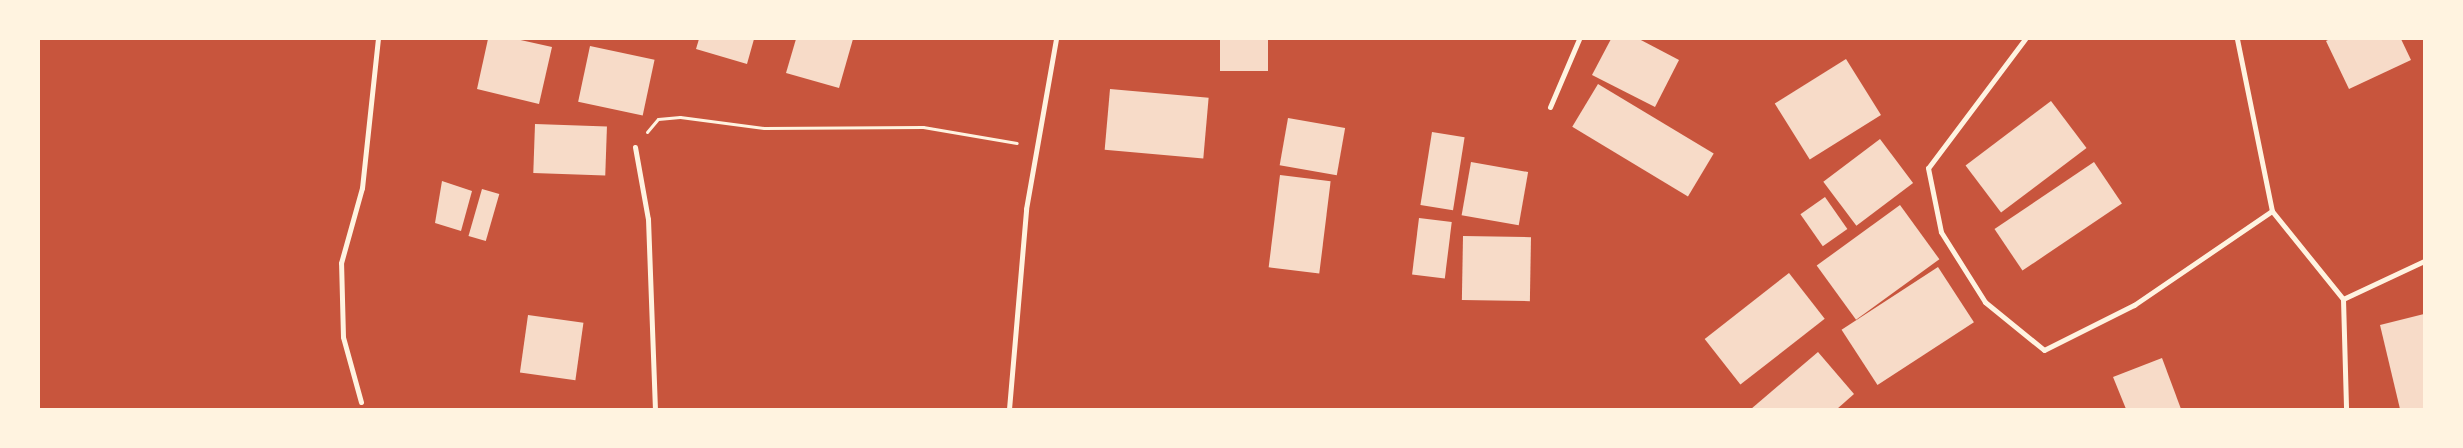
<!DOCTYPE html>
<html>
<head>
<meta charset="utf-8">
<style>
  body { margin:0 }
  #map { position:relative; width:2463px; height:448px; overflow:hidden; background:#c8553d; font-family:Raleway,sans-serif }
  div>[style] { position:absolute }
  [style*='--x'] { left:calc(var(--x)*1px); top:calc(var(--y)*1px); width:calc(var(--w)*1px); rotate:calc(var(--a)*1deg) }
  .building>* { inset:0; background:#f7dbc8; transform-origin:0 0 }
  .path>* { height:3px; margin:-1.5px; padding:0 1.5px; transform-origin:1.5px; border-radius:1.5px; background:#fff3e0 }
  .minor>* { height:5px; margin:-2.5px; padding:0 2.5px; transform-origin:2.5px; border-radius:2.5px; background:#fff3e0 }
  span { translate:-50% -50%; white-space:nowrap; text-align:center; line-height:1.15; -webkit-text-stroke:5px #fff3e0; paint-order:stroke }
  .frame { position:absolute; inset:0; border:40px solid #fff3e0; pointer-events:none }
</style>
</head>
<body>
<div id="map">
  <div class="building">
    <i style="clip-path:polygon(488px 39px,516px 39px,552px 47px,539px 104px,477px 89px)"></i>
    <i style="clip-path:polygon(699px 39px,754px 39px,747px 64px,696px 49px)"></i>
    <i style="clip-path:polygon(796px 39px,853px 39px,839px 88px,786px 73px)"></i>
    <i style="left:1220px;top:39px;width:48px;height:32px"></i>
    <i style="clip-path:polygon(1611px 39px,1639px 39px,1679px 60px,1655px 107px,1592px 75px)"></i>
    <i style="clip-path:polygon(2330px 39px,2401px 39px,2411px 60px,2349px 89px,2326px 41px)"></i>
    <i style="left:590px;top:46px;width:66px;height:57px;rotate:12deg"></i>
    <i style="left:1846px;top:59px;width:66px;height:84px;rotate:58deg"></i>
    <i style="left:1598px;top:84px;width:135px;height:50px;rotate:31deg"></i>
    <i style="left:1110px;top:89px;width:99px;height:61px;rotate:5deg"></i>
    <i style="left:2051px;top:101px;width:59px;height:107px;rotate:53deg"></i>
    <i style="left:1288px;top:118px;width:58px;height:48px;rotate:10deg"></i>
    <i style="left:535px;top:124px;width:72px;height:49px;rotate:2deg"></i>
    <i style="left:1432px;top:132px;width:33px;height:74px;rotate:9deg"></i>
    <i style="left:1880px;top:139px;width:55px;height:71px;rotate:53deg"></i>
    <i style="left:1471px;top:162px;width:58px;height:54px;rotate:10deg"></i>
    <i style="left:2094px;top:162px;width:50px;height:120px;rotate:56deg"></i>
    <i style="left:1280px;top:175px;width:51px;height:93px;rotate:7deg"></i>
    <i style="clip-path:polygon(442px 181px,472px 191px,461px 231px,435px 223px)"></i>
    <i style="left:482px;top:189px;width:18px;height:49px;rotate:16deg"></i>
    <i style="left:1825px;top:197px;width:39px;height:30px;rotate:55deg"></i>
    <i style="left:1900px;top:205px;width:67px;height:103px;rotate:54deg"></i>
    <i style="left:1419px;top:218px;width:33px;height:57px;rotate:7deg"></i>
    <i style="left:1463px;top:236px;width:68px;height:64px;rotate:1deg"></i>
    <i style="left:1938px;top:267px;width:66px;height:115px;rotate:57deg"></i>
    <i style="left:1789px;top:273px;width:58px;height:107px;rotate:52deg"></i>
    <i style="clip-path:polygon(2424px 314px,2424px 409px,2400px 409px,2380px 325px)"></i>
    <i style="left:528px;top:315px;width:56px;height:58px;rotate:8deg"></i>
    <i style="clip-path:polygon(1818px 352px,1854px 394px,1837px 409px,1751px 409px)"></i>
    <i style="clip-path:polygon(2162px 358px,2181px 409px,2126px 409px,2113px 377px)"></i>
  </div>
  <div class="path">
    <i style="--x:647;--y:132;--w:17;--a:-50"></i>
    <i style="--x:658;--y:119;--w:22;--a:-5"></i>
    <i style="--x:680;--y:117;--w:85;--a:7.5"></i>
    <i style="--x:764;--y:128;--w:159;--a:-0.4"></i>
    <i style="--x:923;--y:127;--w:95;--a:9.7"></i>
  </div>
  <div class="minor">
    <i style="--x:2025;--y:39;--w:161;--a:126.9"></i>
    <i style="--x:1928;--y:168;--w:65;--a:78.5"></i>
    <i style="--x:1941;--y:232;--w:83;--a:57.8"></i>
    <i style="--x:1985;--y:302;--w:76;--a:39.1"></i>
    <i style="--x:2044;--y:350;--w:101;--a:-26.6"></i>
    <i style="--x:2134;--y:305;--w:167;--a:-34.3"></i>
    <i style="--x:2237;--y:39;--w:176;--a:78.5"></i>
    <i style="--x:2272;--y:211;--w:113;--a:51.1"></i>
    <i style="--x:2343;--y:299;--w:110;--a:88.4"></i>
    <i style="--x:1550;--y:107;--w:74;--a:-66.9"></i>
    <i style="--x:635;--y:147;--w:73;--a:79.8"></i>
    <i style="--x:648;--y:219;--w:190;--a:87.9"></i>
    <i style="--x:2343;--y:299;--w:89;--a:-25.1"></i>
    <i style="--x:361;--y:402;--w:67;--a:-105.5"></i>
    <i style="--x:343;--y:337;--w:74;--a:-91.5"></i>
    <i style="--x:341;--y:263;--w:78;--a:-74.4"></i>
    <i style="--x:362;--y:188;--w:150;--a:-83.9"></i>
    <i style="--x:1009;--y:409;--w:201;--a:-85.1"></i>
    <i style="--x:1026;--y:209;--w:173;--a:-80"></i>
  </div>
  <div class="frame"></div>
</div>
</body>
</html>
